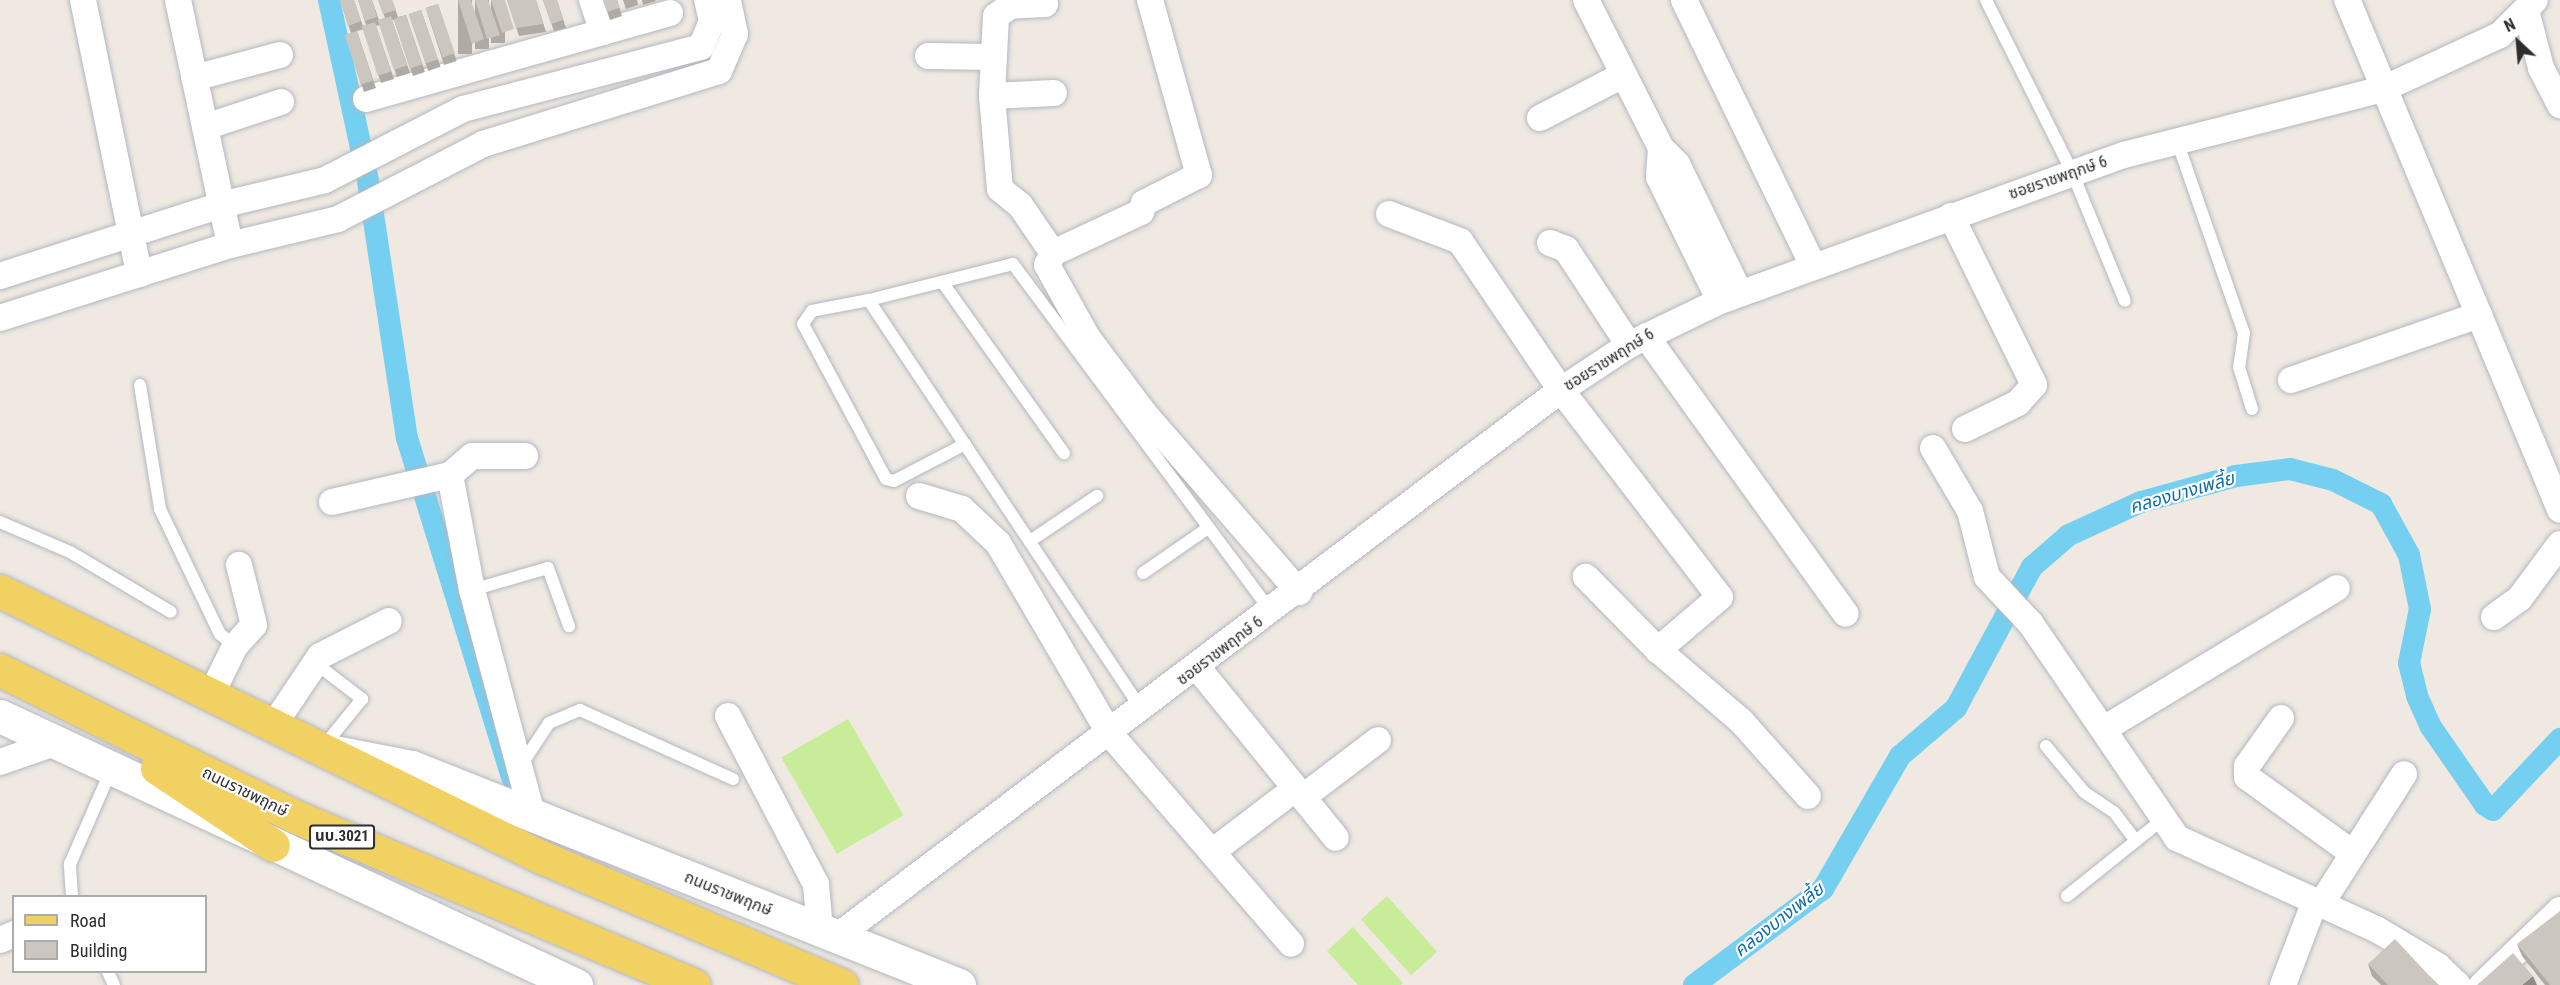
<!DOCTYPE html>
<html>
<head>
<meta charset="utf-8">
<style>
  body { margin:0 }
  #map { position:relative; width:2560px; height:985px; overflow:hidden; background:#efe9e1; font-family:"Roboto Condensed","Noto Sans Thai",sans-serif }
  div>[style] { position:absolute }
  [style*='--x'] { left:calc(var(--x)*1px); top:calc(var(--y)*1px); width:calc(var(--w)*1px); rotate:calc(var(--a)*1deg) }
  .pitch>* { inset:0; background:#c9ec9a; transform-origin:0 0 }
  .canal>* { height:22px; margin:-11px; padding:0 11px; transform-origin:11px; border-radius:11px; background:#75cff0 }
  .roads { filter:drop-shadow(0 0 2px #b4b7c1) drop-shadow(0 0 2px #b4b7c1) }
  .lane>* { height:12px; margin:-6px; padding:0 6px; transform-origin:6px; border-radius:6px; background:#fff }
  .street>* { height:26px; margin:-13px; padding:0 13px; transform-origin:13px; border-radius:13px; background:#fff }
  .secondary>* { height:33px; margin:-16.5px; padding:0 16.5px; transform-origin:16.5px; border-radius:16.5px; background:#fff }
  .primary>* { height:33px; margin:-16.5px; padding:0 16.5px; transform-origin:16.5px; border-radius:16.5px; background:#f2d163 }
  .wall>* { inset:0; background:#afaba4; transform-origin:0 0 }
  .shaded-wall>* { inset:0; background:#8e8b86 }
  .building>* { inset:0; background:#cbc7bf; transform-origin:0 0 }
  span { translate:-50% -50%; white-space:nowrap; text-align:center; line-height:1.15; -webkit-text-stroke:4.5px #fff; paint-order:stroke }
  .shield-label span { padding:2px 4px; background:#fff; border:2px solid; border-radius:4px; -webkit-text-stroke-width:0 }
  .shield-label { font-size:15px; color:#2e2e2e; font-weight:700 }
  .street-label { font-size:16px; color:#2e2e2e }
  .water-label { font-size:18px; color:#0d6fa3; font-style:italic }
  .legend { position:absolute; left:12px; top:895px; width:195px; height:78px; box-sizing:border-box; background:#fff; border:2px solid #ababab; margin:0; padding:8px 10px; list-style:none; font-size:18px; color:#2e2e2e }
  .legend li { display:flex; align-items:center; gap:12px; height:30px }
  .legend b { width:30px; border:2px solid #ababab }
  .north { position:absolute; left:2488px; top:12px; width:60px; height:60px; -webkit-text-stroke:4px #fff; paint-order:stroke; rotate:334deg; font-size:16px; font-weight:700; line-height:24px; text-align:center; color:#2e2e2e }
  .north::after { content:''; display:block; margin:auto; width:21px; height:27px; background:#2e2e2e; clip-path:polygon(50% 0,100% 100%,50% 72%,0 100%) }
</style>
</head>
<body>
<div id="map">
  <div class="pitch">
    <i style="left:848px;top:719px;width:111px;height:77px;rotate:60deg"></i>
    <i style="left:1387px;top:896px;width:75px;height:35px;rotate:48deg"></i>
    <i style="clip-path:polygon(1353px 927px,1403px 983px,1401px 985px,1358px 985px,1327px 951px)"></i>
  </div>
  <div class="canal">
    <i style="--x:329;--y:0;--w:185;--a:77.8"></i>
    <i style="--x:368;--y:181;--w:260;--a:81.4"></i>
    <i style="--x:407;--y:438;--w:355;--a:72.8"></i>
    <i style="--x:1694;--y:985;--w:161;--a:-36.7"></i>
    <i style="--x:1823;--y:889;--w:154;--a:-59.9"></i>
    <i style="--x:1900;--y:756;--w:74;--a:-40.6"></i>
    <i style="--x:1956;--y:708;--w:160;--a:-61.7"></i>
    <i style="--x:2032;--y:567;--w:49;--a:-40.9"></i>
    <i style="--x:2069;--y:535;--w:79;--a:-24.6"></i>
    <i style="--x:2141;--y:502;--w:98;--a:-15.3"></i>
    <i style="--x:2236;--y:476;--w:54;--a:-7.4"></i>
    <i style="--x:2290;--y:469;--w:44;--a:14.3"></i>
    <i style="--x:2333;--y:480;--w:54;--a:26.6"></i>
    <i style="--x:2381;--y:504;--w:58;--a:61.2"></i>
    <i style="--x:2409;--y:555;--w:55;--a:78.5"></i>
    <i style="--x:2420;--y:609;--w:55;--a:101.5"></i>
    <i style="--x:2409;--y:663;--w:34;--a:76"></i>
    <i style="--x:2417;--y:696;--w:34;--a:66"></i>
    <i style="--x:2431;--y:727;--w:95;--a:55.3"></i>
    <i style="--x:2485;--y:805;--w:9;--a:32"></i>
    <i style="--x:2493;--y:810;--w:98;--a:-46.7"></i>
  </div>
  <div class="roads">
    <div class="lane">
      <i style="--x:1986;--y:0;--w:192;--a:63.4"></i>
      <i style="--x:2072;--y:172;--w:139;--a:67.7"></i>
      <i style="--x:2177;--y:141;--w:203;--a:70.8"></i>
      <i style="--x:2244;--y:333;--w:34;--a:98"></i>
      <i style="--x:2239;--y:367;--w:44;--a:72.8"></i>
      <i style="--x:943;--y:283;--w:209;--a:54.6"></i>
      <i style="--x:869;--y:300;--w:58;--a:169.1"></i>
      <i style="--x:812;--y:311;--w:16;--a:125"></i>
      <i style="--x:803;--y:324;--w:176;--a:61.8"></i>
      <i style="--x:886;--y:479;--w:8;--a:14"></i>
      <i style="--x:894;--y:481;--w:80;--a:-27.5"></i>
      <i style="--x:140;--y:385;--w:126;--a:80.8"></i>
      <i style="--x:160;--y:509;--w:139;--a:64.4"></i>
      <i style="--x:220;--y:634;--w:19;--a:39"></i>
      <i style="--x:0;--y:522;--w:76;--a:23.2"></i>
      <i style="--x:70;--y:552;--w:117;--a:30.7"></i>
      <i style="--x:1030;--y:541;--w:81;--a:-33.9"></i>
      <i style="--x:1143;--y:573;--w:79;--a:-34.7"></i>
      <i style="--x:472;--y:590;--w:79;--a:-16.1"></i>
      <i style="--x:548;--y:568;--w:62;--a:70.1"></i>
      <i style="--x:314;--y:662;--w:61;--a:37.6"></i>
      <i style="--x:362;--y:699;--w:62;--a:129.1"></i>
      <i style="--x:1142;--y:710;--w:493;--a:-123.7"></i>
      <i style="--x:869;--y:300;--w:148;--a:-14"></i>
      <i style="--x:1013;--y:264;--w:433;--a:53.4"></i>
      <i style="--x:2046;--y:746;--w:60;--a:50.4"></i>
      <i style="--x:2084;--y:792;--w:36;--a:34"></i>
      <i style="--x:2114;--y:812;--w:35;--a:53"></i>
      <i style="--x:520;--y:767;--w:53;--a:-56.6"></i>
      <i style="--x:549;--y:723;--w:34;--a:-23"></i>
      <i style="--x:580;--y:710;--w:168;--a:24.3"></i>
      <i style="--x:72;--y:896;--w:32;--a:-94"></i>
      <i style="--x:70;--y:864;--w:103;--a:-66.4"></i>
      <i style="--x:2067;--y:896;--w:123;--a:-38.7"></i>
      <i style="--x:108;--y:972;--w:14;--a:65"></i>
    </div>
    <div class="street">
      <i style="--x:83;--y:0;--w:280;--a:78.4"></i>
      <i style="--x:178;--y:0;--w:250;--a:78"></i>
      <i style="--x:592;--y:0;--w:34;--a:71"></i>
      <i style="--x:1150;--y:0;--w:182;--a:74.4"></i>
      <i style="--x:1199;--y:175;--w:62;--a:153"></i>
      <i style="--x:1144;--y:203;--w:9;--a:108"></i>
      <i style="--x:1141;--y:212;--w:97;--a:155"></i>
      <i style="--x:1053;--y:253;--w:13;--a:117"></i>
      <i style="--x:1047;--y:265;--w:82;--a:60.9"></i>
      <i style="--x:1087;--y:337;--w:95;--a:53.1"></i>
      <i style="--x:1144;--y:413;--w:237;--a:49.1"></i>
      <i style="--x:1586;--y:0;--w:166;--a:63.1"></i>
      <i style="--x:1661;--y:148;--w:23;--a:45"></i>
      <i style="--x:1677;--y:164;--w:144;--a:64.1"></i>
      <i style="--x:1684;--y:0;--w:296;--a:64.1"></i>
      <i style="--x:1045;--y:4;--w:35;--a:177"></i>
      <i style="--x:1010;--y:6;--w:17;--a:144"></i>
      <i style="--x:996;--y:16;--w:80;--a:92.9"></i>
      <i style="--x:992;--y:96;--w:93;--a:85.1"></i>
      <i style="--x:1000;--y:189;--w:26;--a:39"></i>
      <i style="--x:1020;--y:205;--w:58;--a:55.5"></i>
      <i style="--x:2526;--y:10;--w:60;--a:75.5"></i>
      <i style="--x:2541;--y:68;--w:42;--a:62.8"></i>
      <i style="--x:928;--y:56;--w:66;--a:0.9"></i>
      <i style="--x:194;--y:78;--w:89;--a:-15"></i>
      <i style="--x:992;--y:96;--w:62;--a:-2.8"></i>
      <i style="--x:366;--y:99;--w:316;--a:-15.8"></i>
      <i style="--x:1540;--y:118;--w:93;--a:-27.4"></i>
      <i style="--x:205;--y:127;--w:80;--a:-18.2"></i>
      <i style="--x:1661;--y:148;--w:29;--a:94"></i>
      <i style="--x:1659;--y:177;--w:138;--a:63.8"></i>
      <i style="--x:1389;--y:214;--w:76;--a:20.8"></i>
      <i style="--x:1460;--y:241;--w:180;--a:55.9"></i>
      <i style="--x:1561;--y:390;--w:261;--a:52.5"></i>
      <i style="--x:1720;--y:597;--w:82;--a:139.5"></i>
      <i style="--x:1658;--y:650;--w:103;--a:-134.6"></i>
      <i style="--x:1951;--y:216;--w:188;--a:63.8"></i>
      <i style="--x:2034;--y:385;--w:24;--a:132"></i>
      <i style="--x:2018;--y:403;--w:59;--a:153.9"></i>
      <i style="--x:1550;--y:243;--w:17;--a:21"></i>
      <i style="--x:1566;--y:249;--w:115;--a:56.7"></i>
      <i style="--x:0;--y:276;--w:232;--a:-17.8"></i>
      <i style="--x:221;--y:205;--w:107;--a:-13.5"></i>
      <i style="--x:325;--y:180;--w:155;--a:-27.2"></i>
      <i style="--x:463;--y:109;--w:246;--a:-14.6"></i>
      <i style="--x:701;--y:47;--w:28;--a:-67"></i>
      <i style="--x:712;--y:21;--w:22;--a:-103"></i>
      <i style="--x:2479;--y:315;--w:211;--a:67.4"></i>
      <i style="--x:0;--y:318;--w:241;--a:-17.6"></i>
      <i style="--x:230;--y:245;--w:111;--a:-13.5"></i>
      <i style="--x:338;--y:219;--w:163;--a:-27.3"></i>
      <i style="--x:483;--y:144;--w:247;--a:-17.2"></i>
      <i style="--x:719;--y:71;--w:40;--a:-66.6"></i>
      <i style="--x:735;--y:34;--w:35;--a:-102"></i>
      <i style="--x:1646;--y:336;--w:342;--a:54.3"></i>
      <i style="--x:2291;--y:380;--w:199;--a:-19.1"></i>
      <i style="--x:2479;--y:315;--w:342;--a:-112.7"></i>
      <i style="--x:1933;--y:448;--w:73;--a:59.6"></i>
      <i style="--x:1970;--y:511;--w:68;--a:75.6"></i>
      <i style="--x:1987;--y:577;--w:64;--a:46.9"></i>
      <i style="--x:2031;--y:624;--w:259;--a:55.7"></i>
      <i style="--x:2177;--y:838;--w:219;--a:24.6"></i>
      <i style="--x:2376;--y:929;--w:72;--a:30.8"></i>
      <i style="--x:2438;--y:966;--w:28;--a:44"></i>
      <i style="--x:525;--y:456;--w:53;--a:180"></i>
      <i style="--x:472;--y:456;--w:29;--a:139"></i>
      <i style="--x:450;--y:475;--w:117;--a:79.2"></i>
      <i style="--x:472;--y:590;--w:232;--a:75"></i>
      <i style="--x:919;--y:496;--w:45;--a:16.8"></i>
      <i style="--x:962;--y:509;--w:50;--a:43.4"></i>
      <i style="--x:998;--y:543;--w:221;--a:59.6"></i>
      <i style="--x:1110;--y:734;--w:277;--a:49.2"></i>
      <i style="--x:332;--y:502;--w:121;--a:-12.9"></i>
      <i style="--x:2494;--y:617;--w:32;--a:-36"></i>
      <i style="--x:2520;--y:598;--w:67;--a:-53.5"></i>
      <i style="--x:1658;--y:650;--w:111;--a:40.6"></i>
      <i style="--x:1742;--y:722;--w:99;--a:48.3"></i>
      <i style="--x:1197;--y:667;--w:220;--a:50.9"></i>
      <i style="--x:211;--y:695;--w:55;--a:-63.9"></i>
      <i style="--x:235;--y:646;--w:28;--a:-48"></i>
      <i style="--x:254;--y:625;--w:62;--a:-104"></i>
      <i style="--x:728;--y:716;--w:190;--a:62.4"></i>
      <i style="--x:816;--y:884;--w:47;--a:85.1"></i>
      <i style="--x:2281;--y:718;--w:59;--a:125.3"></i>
      <i style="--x:2247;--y:766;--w:11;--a:90"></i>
      <i style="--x:2247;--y:777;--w:128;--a:35.8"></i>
      <i style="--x:273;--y:726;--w:84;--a:-56.1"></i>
      <i style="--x:320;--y:656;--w:77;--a:-26.9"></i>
      <i style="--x:2104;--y:729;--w:272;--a:-31.2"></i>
      <i style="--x:0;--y:762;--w:58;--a:-19.1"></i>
      <i style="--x:1303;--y:797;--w:94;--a:-37.2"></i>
      <i style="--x:1212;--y:852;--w:89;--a:-37.3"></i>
      <i style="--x:2321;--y:904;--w:154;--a:-57.4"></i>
      <i style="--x:835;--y:938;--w:910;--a:-37.05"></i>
      <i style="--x:1561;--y:390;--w:82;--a:-33.5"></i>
      <i style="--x:1629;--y:345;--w:101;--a:-25.8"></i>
      <i style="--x:1720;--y:301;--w:430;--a:-19.9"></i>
      <i style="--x:2124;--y:155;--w:267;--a:-14.3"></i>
      <i style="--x:2383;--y:89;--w:129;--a:-24.8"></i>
      <i style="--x:2500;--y:35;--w:49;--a:-45"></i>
      <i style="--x:0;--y:940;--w:15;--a:-23"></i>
      <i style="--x:2283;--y:985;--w:90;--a:-69.1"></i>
      <i style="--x:2482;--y:985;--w:108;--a:-43.9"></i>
    </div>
    <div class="secondary">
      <i style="--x:0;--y:716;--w:636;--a:25.03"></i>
      <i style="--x:334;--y:752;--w:79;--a:10.9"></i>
      <i style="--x:412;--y:767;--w:589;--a:21.73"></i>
    </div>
    <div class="primary">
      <i style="--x:0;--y:591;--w:601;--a:26.18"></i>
      <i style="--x:539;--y:856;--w:329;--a:23.1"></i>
      <i style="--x:0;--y:670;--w:328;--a:26.4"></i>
      <i style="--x:294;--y:816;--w:434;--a:22.9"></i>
      <i style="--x:157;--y:768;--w:139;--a:33.6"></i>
    </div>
  </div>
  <div class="wall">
    <i style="clip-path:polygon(340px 0,354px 0,364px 29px,357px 31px,376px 88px,364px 92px,345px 35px,351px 33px)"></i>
    <i style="clip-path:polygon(358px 0,372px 0,379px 20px,385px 18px,378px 0,392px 0,398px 17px,406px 15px,425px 72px,413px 76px,394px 20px,392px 20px,410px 73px,397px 77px,380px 25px,376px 26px,394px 79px,381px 83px,362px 26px,366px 25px)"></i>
    <i style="left:458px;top:0;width:14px;height:54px"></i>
    <i style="left:475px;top:0;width:14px;height:49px"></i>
    <i style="left:491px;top:0;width:14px;height:43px"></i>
    <i style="clip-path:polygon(507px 0,536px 0,546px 32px,519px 36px)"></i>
    <i style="clip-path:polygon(543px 0,557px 0,566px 28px,554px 31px)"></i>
    <i style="clip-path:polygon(603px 0,617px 0,622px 16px,610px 20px)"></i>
    <i style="clip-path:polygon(623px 0,637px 0,638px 5px,626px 9px)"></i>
    <i style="clip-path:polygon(642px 0,655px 0,656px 1px,643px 5px)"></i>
    <i style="left:438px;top:4px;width:60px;height:13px;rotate:72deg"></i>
    <i style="left:421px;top:10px;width:60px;height:13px;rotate:71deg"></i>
    <i style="clip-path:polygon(2517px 944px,2560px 985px,2545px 985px,2522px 956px)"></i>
    <i style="clip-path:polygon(2368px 964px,2438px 985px,2381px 985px,2372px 976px)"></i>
  </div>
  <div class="shaded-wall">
    <i style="clip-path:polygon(2533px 976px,2537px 985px,2522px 985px)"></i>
  </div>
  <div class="building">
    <i style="clip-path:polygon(340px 0,354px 0,361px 21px,348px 26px)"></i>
    <i style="clip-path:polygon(358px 0,372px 0,377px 17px,365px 21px)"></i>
    <i style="clip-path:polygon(378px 0,392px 0,396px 10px,383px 14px)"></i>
    <i style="clip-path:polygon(458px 0,471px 0,484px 39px,472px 44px)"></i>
    <i style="clip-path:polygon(475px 0,488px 0,500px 35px,487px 39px)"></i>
    <i style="clip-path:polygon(491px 0,505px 0,514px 29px,502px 33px)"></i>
    <i style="clip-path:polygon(507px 0,536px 0,543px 24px,516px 28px)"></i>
    <i style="clip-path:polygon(543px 0,557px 0,563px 20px,551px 24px)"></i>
    <i style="clip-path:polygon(603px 0,617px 0,619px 8px,607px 12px)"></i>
    <i style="left:438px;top:4px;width:52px;height:13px;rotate:71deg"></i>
    <i style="left:421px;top:10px;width:52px;height:13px;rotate:71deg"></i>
    <i style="left:406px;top:15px;width:52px;height:13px;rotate:72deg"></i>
    <i style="left:391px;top:16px;width:52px;height:14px;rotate:72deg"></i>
    <i style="left:375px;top:22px;width:52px;height:14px;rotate:72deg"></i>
    <i style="left:357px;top:31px;width:52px;height:13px;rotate:72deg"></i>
    <i style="clip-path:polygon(2560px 911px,2560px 985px,2550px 985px,2517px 944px)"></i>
    <i style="clip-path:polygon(2395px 939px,2438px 985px,2388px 985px,2368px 964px)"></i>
    <i style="clip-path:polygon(2513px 953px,2533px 976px,2522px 985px,2477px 985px)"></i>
  </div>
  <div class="shield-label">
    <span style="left:342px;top:837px">นบ.3021</span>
  </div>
  <div class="street-label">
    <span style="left:2058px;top:178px;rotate:-19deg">ซอยราชพฤกษ์ 6</span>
    <span style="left:1609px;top:360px;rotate:-32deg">ซอยราชพฤกษ์ 6</span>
    <span style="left:1220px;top:651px;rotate:-37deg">ซอยราชพฤกษ์ 6</span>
    <span style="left:245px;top:792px;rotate:26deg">ถนนราชพฤกษ์</span>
    <span style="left:728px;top:894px;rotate:22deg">ถนนราชพฤกษ์</span>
  </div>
  <div class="water-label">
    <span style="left:2182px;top:493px;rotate:-16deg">คลองบางเพลี้ย</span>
    <span style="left:1779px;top:920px;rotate:-38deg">คลองบางเพลี้ย</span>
  </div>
  <ul class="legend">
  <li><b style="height:8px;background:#f2d163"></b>Road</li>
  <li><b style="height:16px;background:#cbc7bf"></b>Building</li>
  </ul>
  <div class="north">N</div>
</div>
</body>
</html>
